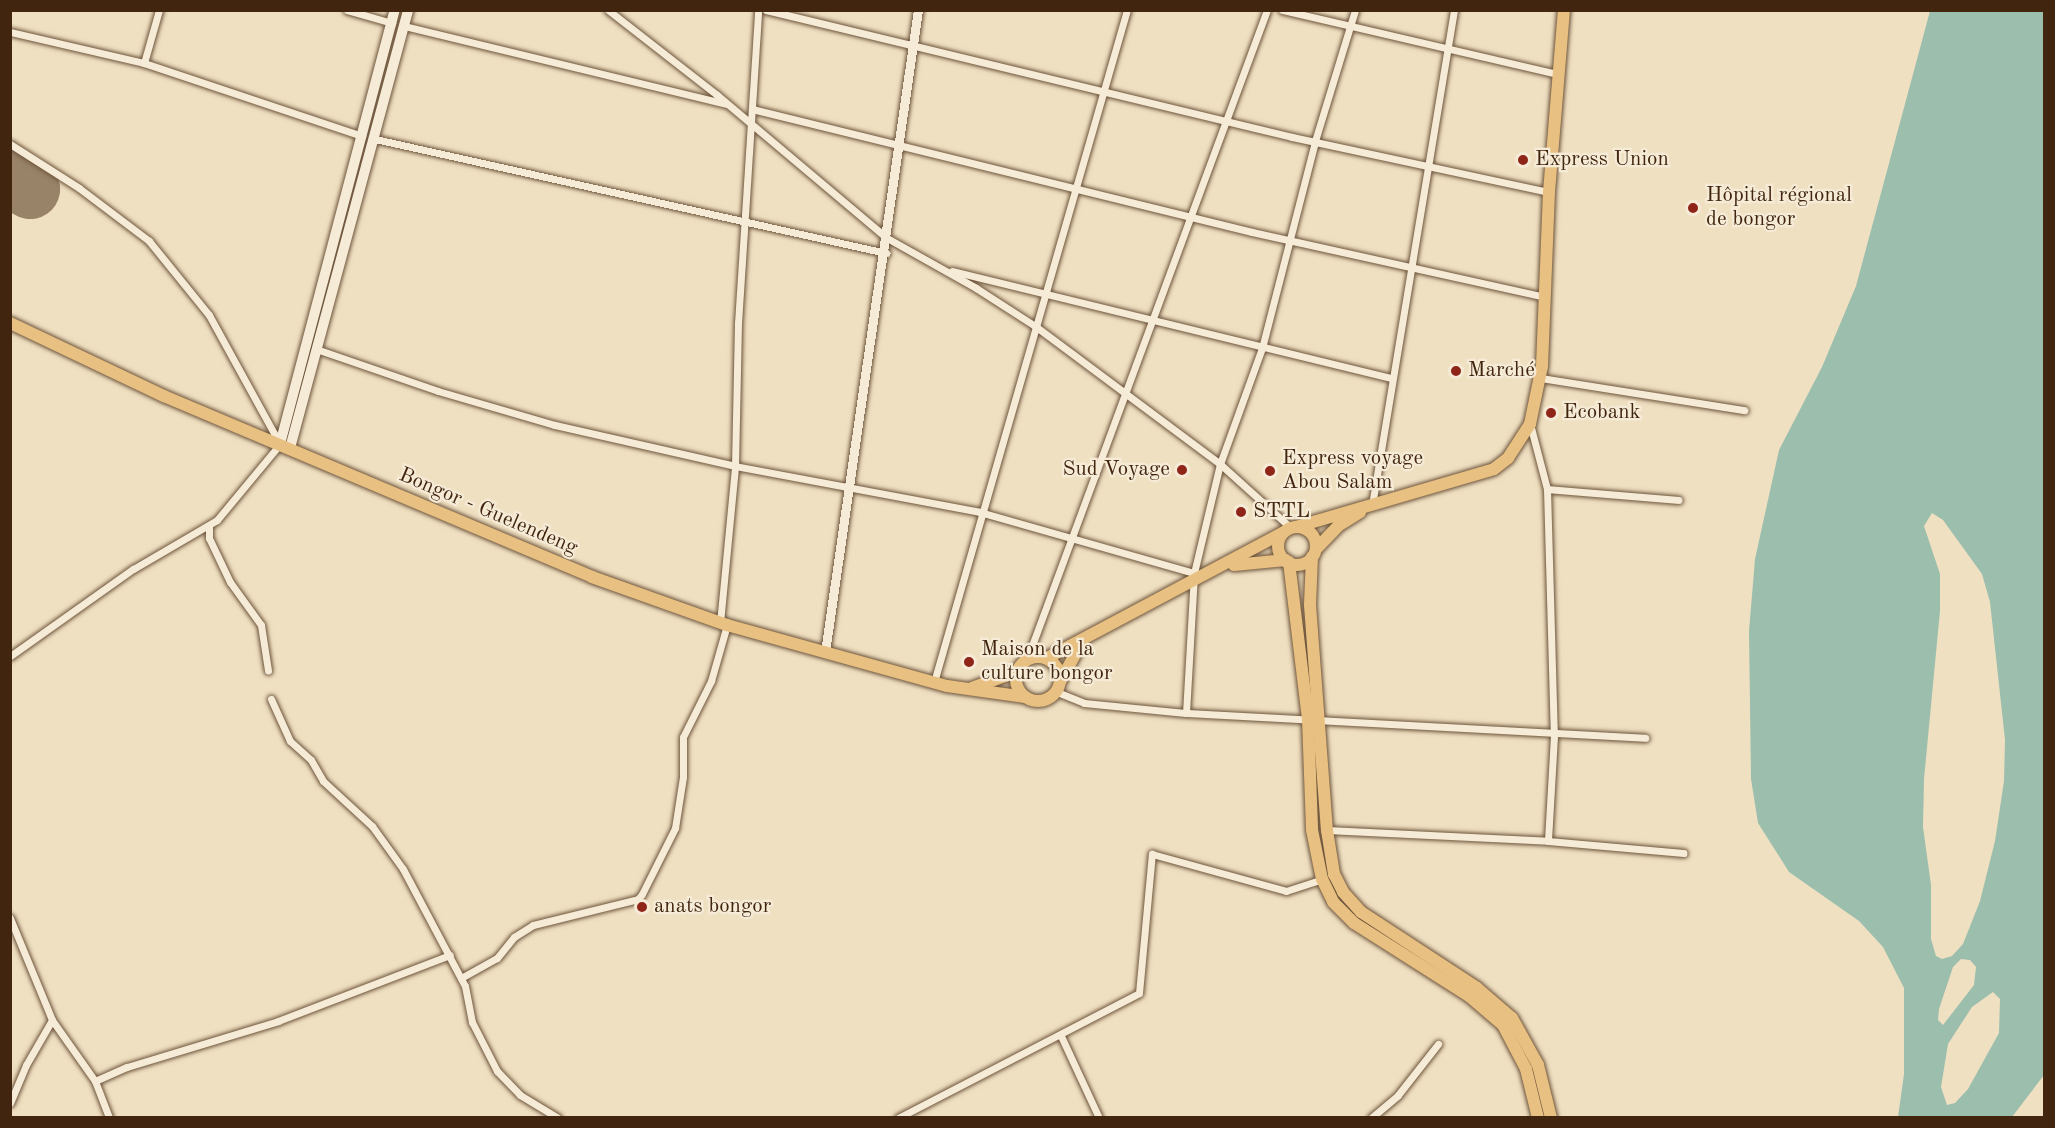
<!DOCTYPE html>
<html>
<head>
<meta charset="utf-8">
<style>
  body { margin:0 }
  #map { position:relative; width:2055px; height:1128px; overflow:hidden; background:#f0e0c2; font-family:"Old Standard TT",serif }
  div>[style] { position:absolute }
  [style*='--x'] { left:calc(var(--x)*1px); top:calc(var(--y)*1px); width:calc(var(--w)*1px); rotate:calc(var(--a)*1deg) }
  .water>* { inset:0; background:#9bbead }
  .runway>* { height:60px; margin:-30px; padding:0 30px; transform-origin:30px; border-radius:30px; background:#988268 }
  .roads { filter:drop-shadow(0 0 2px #6d543b) drop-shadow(0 0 2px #6d543b) }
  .minor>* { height:7px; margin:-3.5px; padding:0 3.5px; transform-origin:3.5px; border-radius:3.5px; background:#f5ebd7 }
  .tertiary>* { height:9px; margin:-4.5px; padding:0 4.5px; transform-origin:4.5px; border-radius:4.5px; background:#f5ebd7 }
  .secondary>* { height:10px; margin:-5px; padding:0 5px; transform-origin:5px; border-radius:5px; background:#f5ebd7 }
  .trunk>* { height:12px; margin:-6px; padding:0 6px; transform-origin:6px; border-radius:6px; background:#e8c081 }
  .trunk>.ring { margin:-6px; padding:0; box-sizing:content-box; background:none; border:12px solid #e8c081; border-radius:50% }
  .dots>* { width:16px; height:16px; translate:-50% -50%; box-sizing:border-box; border:3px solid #f5ebd7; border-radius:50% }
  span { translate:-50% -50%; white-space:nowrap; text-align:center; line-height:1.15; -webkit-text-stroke:4.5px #f5ebd7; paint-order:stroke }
  .poi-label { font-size:21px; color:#41250e }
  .left { translate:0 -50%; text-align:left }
  .right { translate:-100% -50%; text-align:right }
  .street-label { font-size:21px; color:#41250e }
  .frame { position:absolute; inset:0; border:12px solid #41250e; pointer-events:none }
</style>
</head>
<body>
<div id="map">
  <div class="water">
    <i style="clip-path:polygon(evenodd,1930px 11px,2044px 11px,2044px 1075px,2012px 1117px,1898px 1117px,1904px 1074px,1904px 988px,1883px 947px,1859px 921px,1789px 872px,1758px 823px,1751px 779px,1749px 631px,1755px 559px,1779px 450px,1822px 367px,1856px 286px,1930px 11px,1932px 513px,1943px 520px,1982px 574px,1990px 602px,2005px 740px,2004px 781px,1995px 841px,1980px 901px,1963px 944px,1952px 956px,1942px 959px,1936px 956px,1931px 939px,1931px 885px,1923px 827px,1924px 779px,1940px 611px,1940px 574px,1924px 526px,1932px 513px,1930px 11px,1961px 959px,1970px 960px,1976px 967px,1974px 985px,1943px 1025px,1938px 1020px,1939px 1009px,1953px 967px,1961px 959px,1930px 11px,1993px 992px,2000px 999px,1999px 1033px,1968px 1089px,1955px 1103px,1947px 1105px,1941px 1087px,1948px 1044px,1972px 1007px,1993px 992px)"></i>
  </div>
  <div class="runway">
    <i style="--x:10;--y:176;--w:24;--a:33"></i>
  </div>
  <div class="roads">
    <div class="minor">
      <i style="--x:347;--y:10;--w:47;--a:16.1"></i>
      <i style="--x:608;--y:10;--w:138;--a:37.9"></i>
      <i style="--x:717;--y:95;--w:222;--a:40.1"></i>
      <i style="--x:887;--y:238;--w:102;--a:29.3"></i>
      <i style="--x:976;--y:288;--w:70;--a:32.8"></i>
      <i style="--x:1035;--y:326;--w:231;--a:36.7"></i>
      <i style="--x:1220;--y:464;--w:96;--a:42"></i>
      <i style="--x:766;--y:10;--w:541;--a:13.57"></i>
      <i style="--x:1292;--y:137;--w:263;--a:12.1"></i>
      <i style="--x:1282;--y:10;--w:283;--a:13.1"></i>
      <i style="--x:404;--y:26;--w:331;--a:13.6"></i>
      <i style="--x:10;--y:32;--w:138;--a:13"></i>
      <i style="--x:144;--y:63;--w:230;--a:18.5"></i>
      <i style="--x:144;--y:63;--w:55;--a:-74.2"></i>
      <i style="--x:752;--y:109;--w:515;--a:13.82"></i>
      <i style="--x:1252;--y:232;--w:301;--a:12.5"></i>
      <i style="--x:375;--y:139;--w:524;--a:12.58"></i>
      <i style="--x:10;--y:144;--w:82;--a:32.5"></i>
      <i style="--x:79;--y:188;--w:88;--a:37.1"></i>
      <i style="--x:149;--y:241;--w:95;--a:51"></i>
      <i style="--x:209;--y:315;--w:147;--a:61.2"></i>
      <i style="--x:280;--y:444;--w:99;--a:129.7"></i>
      <i style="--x:217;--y:520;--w:97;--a:149.7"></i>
      <i style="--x:133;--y:569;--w:151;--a:144.7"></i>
      <i style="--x:952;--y:271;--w:453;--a:13.7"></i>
      <i style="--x:319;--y:350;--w:126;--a:19"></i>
      <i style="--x:438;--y:391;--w:122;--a:16.2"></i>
      <i style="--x:555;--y:425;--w:185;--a:12.8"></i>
      <i style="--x:735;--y:466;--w:249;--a:10.6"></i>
      <i style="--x:980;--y:512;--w:223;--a:15.9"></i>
      <i style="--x:1541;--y:378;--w:206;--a:9"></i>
      <i style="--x:1530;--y:424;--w:67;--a:75.3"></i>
      <i style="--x:1547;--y:489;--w:247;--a:88.4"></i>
      <i style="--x:1554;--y:736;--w:105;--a:93.3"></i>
      <i style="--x:1547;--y:489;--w:132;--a:4.8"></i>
      <i style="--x:1372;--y:505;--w:502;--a:-80.59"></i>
      <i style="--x:209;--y:526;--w:12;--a:90"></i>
      <i style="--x:209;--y:538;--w:49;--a:64.5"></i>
      <i style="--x:230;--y:582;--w:53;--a:54.2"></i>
      <i style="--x:261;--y:625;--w:46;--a:81.2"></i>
      <i style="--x:720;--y:623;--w:158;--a:-84.5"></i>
      <i style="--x:735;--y:466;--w:143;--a:-88.8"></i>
      <i style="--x:738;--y:323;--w:314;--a:-86.3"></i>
      <i style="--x:1027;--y:659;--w:692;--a:-69.71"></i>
      <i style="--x:934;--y:682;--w:699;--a:-73.98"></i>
      <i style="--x:1057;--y:692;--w:29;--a:22"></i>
      <i style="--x:1084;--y:703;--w:102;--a:5.6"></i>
      <i style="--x:1186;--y:713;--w:460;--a:3.1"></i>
      <i style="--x:271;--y:699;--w:46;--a:65.7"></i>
      <i style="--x:290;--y:741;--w:28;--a:42"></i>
      <i style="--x:311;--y:760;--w:24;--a:60"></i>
      <i style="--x:323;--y:781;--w:67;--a:42.6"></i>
      <i style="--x:372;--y:826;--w:53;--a:54.2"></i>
      <i style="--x:403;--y:869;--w:132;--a:62.1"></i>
      <i style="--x:465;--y:986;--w:37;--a:79"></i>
      <i style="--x:472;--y:1022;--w:55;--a:63"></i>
      <i style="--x:497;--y:1071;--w:33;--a:46"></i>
      <i style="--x:520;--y:1095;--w:44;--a:31.2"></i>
      <i style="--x:1186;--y:713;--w:140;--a:-86.7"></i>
      <i style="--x:1194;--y:573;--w:112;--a:-76.6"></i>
      <i style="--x:1220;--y:464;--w:123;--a:-70.1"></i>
      <i style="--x:1262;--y:348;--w:214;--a:-75.6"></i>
      <i style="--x:1315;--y:141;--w:137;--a:-73"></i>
      <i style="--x:1327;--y:830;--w:221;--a:2.8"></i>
      <i style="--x:1548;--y:841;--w:136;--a:5.1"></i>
      <i style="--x:10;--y:918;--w:110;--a:67.6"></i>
      <i style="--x:52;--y:1020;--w:52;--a:120"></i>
      <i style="--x:26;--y:1065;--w:41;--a:112.8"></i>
      <i style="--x:461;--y:978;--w:41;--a:-29.1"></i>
      <i style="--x:497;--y:958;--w:27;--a:-51"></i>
      <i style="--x:514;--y:937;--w:22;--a:-32"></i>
      <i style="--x:533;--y:925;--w:108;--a:-13.9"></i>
      <i style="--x:638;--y:899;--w:6;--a:-51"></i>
      <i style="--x:642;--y:894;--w:74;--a:-63.4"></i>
      <i style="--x:675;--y:828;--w:52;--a:-81.1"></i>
      <i style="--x:683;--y:777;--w:40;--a:-90"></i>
      <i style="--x:683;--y:737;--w:63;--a:-63.4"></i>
      <i style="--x:711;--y:681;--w:58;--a:-74.1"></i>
      <i style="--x:52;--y:1020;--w:75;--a:54.8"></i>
      <i style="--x:95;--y:1081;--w:40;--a:69"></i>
      <i style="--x:1061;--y:1036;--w:90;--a:65.1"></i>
      <i style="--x:95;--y:1081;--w:35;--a:-24"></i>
      <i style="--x:127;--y:1067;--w:158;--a:-16.9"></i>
      <i style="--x:278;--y:1021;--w:184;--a:-21"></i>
      <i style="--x:898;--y:1118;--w:271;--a:-27.4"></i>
      <i style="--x:1139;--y:993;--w:140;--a:-84.7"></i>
      <i style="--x:1152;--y:854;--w:139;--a:15.4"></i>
      <i style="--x:1286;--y:891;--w:38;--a:-18"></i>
      <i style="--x:1371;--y:1118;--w:35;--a:-40"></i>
      <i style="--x:1398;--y:1095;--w:65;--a:-51.9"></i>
    </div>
    <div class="tertiary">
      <i style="--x:825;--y:652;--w:649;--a:-81.76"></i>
    </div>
    <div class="secondary">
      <i style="--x:280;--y:444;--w:449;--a:-75.2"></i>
      <i style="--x:290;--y:448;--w:454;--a:-74.9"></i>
    </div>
    <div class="trunk">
      <i style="--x:10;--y:323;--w:170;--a:25.4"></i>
      <i style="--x:164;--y:396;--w:465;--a:22.9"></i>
      <i style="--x:592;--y:577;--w:143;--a:19.6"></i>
      <i style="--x:727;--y:625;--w:228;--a:15.5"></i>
      <i style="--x:947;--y:686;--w:79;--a:8"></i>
      <i style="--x:1296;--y:527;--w:206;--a:-16.3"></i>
      <i style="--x:1494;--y:469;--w:18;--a:-38"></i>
      <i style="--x:1508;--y:458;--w:40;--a:-57.1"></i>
      <i style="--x:1530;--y:424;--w:59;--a:-78.3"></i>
      <i style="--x:1542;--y:366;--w:174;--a:-87.7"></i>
      <i style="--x:1549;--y:192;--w:183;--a:-85.3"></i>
      <i class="ring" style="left:1278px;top:527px;width:26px;height:26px"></i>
      <i style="--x:1316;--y:549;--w:32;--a:-46"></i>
      <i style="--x:1338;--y:526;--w:26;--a:-32"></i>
      <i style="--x:1312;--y:557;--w:48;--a:92.4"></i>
      <i style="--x:1310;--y:605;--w:226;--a:85.7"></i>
      <i style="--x:1327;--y:830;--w:45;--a:81"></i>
      <i style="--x:1334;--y:874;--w:20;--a:63"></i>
      <i style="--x:1343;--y:892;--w:27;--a:48"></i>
      <i style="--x:1361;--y:912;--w:139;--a:33.2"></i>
      <i style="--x:1477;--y:988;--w:46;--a:40.6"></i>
      <i style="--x:1512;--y:1018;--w:54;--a:61"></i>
      <i style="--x:1538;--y:1065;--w:55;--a:76.2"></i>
      <i style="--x:1289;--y:562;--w:158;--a:83.1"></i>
      <i style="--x:1308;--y:719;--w:111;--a:87.9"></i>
      <i style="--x:1312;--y:830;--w:50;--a:78.5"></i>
      <i style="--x:1322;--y:879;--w:25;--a:64"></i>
      <i style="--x:1333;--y:902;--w:30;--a:45"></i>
      <i style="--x:1354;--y:923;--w:136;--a:32.4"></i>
      <i style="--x:1469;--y:996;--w:45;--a:40.5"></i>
      <i style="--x:1503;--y:1025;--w:50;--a:62.4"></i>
      <i style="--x:1526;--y:1069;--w:50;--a:76.2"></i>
      <i style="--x:1234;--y:565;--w:52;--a:-5.5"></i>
      <i class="ring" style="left:1016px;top:657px;width:32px;height:32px"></i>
      <i style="--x:1047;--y:658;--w:268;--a:-28"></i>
      <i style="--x:1061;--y:680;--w:43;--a:-61.1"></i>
      <i style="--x:972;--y:688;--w:47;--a:-20"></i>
    </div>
  </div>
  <div class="dots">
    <i style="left:1523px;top:160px;background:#8f2418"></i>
    <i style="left:1693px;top:208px;background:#8f2418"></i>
    <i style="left:1456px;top:371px;background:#8f2418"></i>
    <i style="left:1551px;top:413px;background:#8f2418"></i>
    <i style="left:1182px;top:470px;background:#8f2418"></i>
    <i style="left:1270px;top:471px;background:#8f2418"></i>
    <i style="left:1241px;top:512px;background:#8f2418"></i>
    <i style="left:969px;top:662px;background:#8f2418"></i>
    <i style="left:642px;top:907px;background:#8f2418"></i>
  </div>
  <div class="poi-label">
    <span class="left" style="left:1535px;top:160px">Express Union</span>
    <span class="left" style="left:1706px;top:208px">Hôpital régional<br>de bongor</span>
    <span class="left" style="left:1468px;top:371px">Marché</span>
    <span class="left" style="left:1563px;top:413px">Ecobank</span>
    <span class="left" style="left:1282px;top:471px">Express voyage<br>Abou Salam</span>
    <span class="right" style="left:1170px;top:470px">Sud Voyage</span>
    <span class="left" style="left:1253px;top:512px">STTL</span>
    <span class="left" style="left:981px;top:662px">Maison de la<br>culture bongor</span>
    <span class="left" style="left:654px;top:907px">anats bongor</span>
  </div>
  <div class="street-label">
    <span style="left:488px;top:512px;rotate:23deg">Bongor - Guelendeng</span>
  </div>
  <div class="frame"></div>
</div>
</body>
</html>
